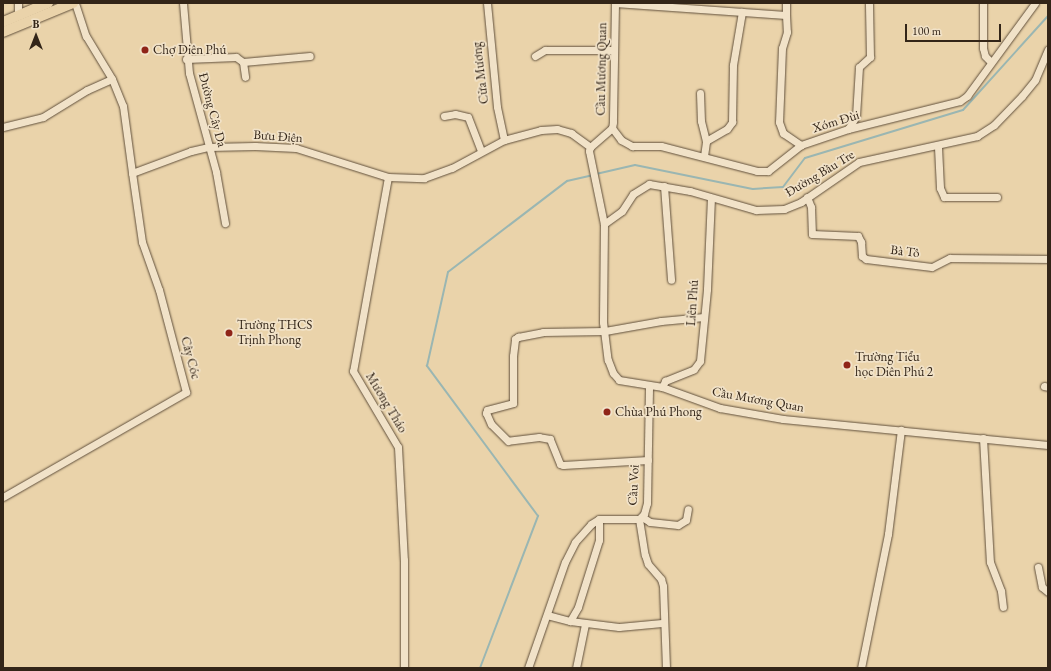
<!DOCTYPE html>
<html>
<head>
<meta charset="utf-8">
<style>
  body { margin:0 }
  #map { position:relative; width:1051px; height:671px; overflow:hidden; background:#ead3aa; font-family:"EB Garamond",serif }
  div>[style] { position:absolute }
  [style*='--x'] { left:calc(var(--x)*1px); top:calc(var(--y)*1px); width:calc(var(--w)*1px); rotate:calc(var(--a)*1deg) }
  .stream>* { height:2px; margin:-1px; padding:0 1px; transform-origin:1px; border-radius:1px; background:#9ab6b2 }
  .roads { filter:drop-shadow(0 0 1px #61503c) drop-shadow(0 0 1px #61503c) }
  .minor>* { height:7px; margin:-3.5px; padding:0 3.5px; transform-origin:3.5px; border-radius:3.5px; background:#f1e2c8 }
  .highway>* { height:10px; margin:-5px; padding:0 5px; transform-origin:5px; border-radius:5px; background:#ead3aa }
  .dots>* { width:11px; height:11px; translate:-50% -50%; box-sizing:border-box; border:2px solid #f1e2c8; border-radius:50% }
  span { translate:-50% -50%; white-space:nowrap; text-align:center; line-height:1.15; -webkit-text-stroke:3.5px #f1e2c8; paint-order:stroke }
  .poi-label { font-size:13px; color:#332518 }
  .left { translate:0 -50%; text-align:left }
  .street-label { font-size:13px; color:#332518 }
  .frame { position:absolute; inset:0; border:4px solid #332518; pointer-events:none }
  .north { position:absolute; left:16px; top:16px; width:40px; height:40px; -webkit-text-stroke:3px #f1e2c8; paint-order:stroke; rotate:0deg; font-size:11px; font-weight:700; line-height:16px; text-align:center; color:#332518 }
  .north::after { content:''; display:block; margin:auto; width:14px; height:18px; background:#332518; clip-path:polygon(50% 0,100% 100%,50% 72%,0 100%) }
  .scale { position:absolute; left:905px; top:24px; width:96px; height:18px; box-sizing:border-box; border:2px solid #332518; border-top:0; padding-left:5px; font-size:12px; line-height:14px; white-space:nowrap; color:#332518; -webkit-text-stroke:3px #f1e2c8; paint-order:stroke }
</style>
</head>
<body>
<div id="map">
  <div class="stream">
    <i style="--x:596;--y:174;--w:40;--a:-13"></i>
    <i style="--x:635;--y:165;--w:120;--a:11.5"></i>
    <i style="--x:753;--y:189;--w:30;--a:-4"></i>
    <i style="--x:783;--y:187;--w:36;--a:-53"></i>
    <i style="--x:805;--y:158;--w:165;--a:-16.9"></i>
    <i style="--x:963;--y:110;--w:127;--a:-47.9"></i>
    <i style="--x:480;--y:668;--w:163;--a:-69.1"></i>
    <i style="--x:538;--y:516;--w:187;--a:-126.5"></i>
    <i style="--x:427;--y:366;--w:96;--a:-77.4"></i>
    <i style="--x:448;--y:272;--w:150;--a:-37.4"></i>
    <i style="--x:567;--y:181;--w:26;--a:-13"></i>
  </div>
  <div class="roads">
    <div class="minor">
      <i style="--x:75;--y:3;--w:35;--a:72"></i>
      <i style="--x:86;--y:36;--w:50;--a:58.8"></i>
      <i style="--x:112;--y:79;--w:29;--a:68"></i>
      <i style="--x:123;--y:106;--w:68;--a:82.3"></i>
      <i style="--x:132;--y:173;--w:63;--a:-20.4"></i>
      <i style="--x:191;--y:151;--w:18;--a:-13"></i>
      <i style="--x:209;--y:147;--w:46;--a:-1.2"></i>
      <i style="--x:255;--y:146;--w:41;--a:2.8"></i>
      <i style="--x:296;--y:148;--w:96;--a:17.5"></i>
      <i style="--x:388;--y:177;--w:36;--a:2"></i>
      <i style="--x:424;--y:178;--w:30;--a:-20"></i>
      <i style="--x:452;--y:168;--w:59;--a:-28.3"></i>
      <i style="--x:504;--y:140;--w:38;--a:-15"></i>
      <i style="--x:541;--y:130;--w:16;--a:-4"></i>
      <i style="--x:557;--y:129;--w:15;--a:16"></i>
      <i style="--x:571;--y:133;--w:24;--a:36"></i>
      <i style="--x:183;--y:3;--w:70;--a:85.1"></i>
      <i style="--x:189;--y:73;--w:103;--a:74.7"></i>
      <i style="--x:216;--y:172;--w:52;--a:80"></i>
      <i style="--x:487;--y:3;--w:104;--a:84.5"></i>
      <i style="--x:497;--y:107;--w:34;--a:78"></i>
      <i style="--x:615;--y:3;--w:119;--a:91"></i>
      <i style="--x:613;--y:122;--w:6;--a:99"></i>
      <i style="--x:612;--y:128;--w:29;--a:139"></i>
      <i style="--x:590;--y:147;--w:4;--a:104"></i>
      <i style="--x:589;--y:151;--w:75;--a:78.4"></i>
      <i style="--x:604;--y:224;--w:98;--a:90.6"></i>
      <i style="--x:603;--y:322;--w:38;--a:83"></i>
      <i style="--x:608;--y:360;--w:14;--a:69"></i>
      <i style="--x:613;--y:373;--w:9;--a:49"></i>
      <i style="--x:619;--y:380;--w:44;--a:9.2"></i>
      <i style="--x:662;--y:387;--w:62;--a:19.9"></i>
      <i style="--x:720;--y:408;--w:64;--a:9.9"></i>
      <i style="--x:783;--y:419;--w:266;--a:5.6"></i>
      <i style="--x:615;--y:3;--w:171;--a:4"></i>
      <i style="--x:786;--y:15;--w:17;--a:87"></i>
      <i style="--x:787;--y:32;--w:17;--a:107"></i>
      <i style="--x:782;--y:48;--w:74;--a:92.3"></i>
      <i style="--x:779;--y:122;--w:12;--a:70"></i>
      <i style="--x:783;--y:133;--w:22;--a:34"></i>
      <i style="--x:786;--y:3;--w:12;--a:90"></i>
      <i style="--x:983;--y:3;--w:45;--a:90"></i>
      <i style="--x:983;--y:48;--w:8;--a:76"></i>
      <i style="--x:985;--y:56;--w:8;--a:45"></i>
      <i style="--x:18;--y:15;--w:12;--a:-90"></i>
      <i style="--x:535;--y:56;--w:12;--a:-31"></i>
      <i style="--x:545;--y:50;--w:69;--a:0"></i>
      <i style="--x:186;--y:59;--w:50;--a:-2.3"></i>
      <i style="--x:236;--y:57;--w:9;--a:36"></i>
      <i style="--x:243;--y:62;--w:15;--a:82"></i>
      <i style="--x:243;--y:62;--w:67;--a:-5.1"></i>
      <i style="--x:700;--y:93;--w:28;--a:88"></i>
      <i style="--x:701;--y:121;--w:21;--a:76"></i>
      <i style="--x:444;--y:116;--w:11;--a:-10"></i>
      <i style="--x:455;--y:114;--w:13;--a:13"></i>
      <i style="--x:468;--y:117;--w:36;--a:69"></i>
      <i style="--x:3;--y:127;--w:41;--a:-14"></i>
      <i style="--x:43;--y:117;--w:52;--a:-31.5"></i>
      <i style="--x:87;--y:90;--w:27;--a:-24"></i>
      <i style="--x:612;--y:128;--w:15;--a:53"></i>
      <i style="--x:621;--y:140;--w:13;--a:29"></i>
      <i style="--x:632;--y:146;--w:29;--a:0"></i>
      <i style="--x:661;--y:146;--w:99;--a:14.6"></i>
      <i style="--x:757;--y:171;--w:11;--a:0"></i>
      <i style="--x:768;--y:171;--w:42;--a:-38.2"></i>
      <i style="--x:801;--y:145;--w:50;--a:-18.8"></i>
      <i style="--x:848;--y:129;--w:115;--a:-14"></i>
      <i style="--x:960;--y:101;--w:9;--a:-36"></i>
      <i style="--x:967;--y:96;--w:115;--a:-53.8"></i>
      <i style="--x:848;--y:129;--w:15;--a:-58"></i>
      <i style="--x:856;--y:116;--w:49;--a:-86.5"></i>
      <i style="--x:859;--y:67;--w:15;--a:-42"></i>
      <i style="--x:870;--y:57;--w:54;--a:-91.1"></i>
      <i style="--x:938;--y:147;--w:41;--a:87.2"></i>
      <i style="--x:940;--y:188;--w:10;--a:66"></i>
      <i style="--x:944;--y:197;--w:53;--a:0"></i>
      <i style="--x:704;--y:156;--w:15;--a:-82"></i>
      <i style="--x:706;--y:141;--w:24;--a:-30"></i>
      <i style="--x:727;--y:129;--w:9;--a:-54"></i>
      <i style="--x:732;--y:122;--w:57;--a:-89"></i>
      <i style="--x:733;--y:65;--w:54;--a:-80.4"></i>
      <i style="--x:388;--y:177;--w:197;--a:100.2"></i>
      <i style="--x:353;--y:371;--w:88;--a:59.4"></i>
      <i style="--x:398;--y:447;--w:113;--a:87"></i>
      <i style="--x:404;--y:560;--w:108;--a:90"></i>
      <i style="--x:664;--y:186;--w:94;--a:85.7"></i>
      <i style="--x:807;--y:197;--w:11;--a:68"></i>
      <i style="--x:811;--y:207;--w:27;--a:88"></i>
      <i style="--x:812;--y:234;--w:46;--a:2.5"></i>
      <i style="--x:858;--y:236;--w:7;--a:63"></i>
      <i style="--x:861;--y:242;--w:14;--a:86"></i>
      <i style="--x:862;--y:256;--w:5;--a:37"></i>
      <i style="--x:866;--y:259;--w:66;--a:6.9"></i>
      <i style="--x:932;--y:267;--w:20;--a:-27"></i>
      <i style="--x:950;--y:258;--w:98;--a:0.6"></i>
      <i style="--x:604;--y:224;--w:22;--a:-36"></i>
      <i style="--x:622;--y:211;--w:20;--a:-57"></i>
      <i style="--x:633;--y:194;--w:19;--a:-32"></i>
      <i style="--x:649;--y:184;--w:42;--a:9.7"></i>
      <i style="--x:690;--y:191;--w:69;--a:16.1"></i>
      <i style="--x:756;--y:210;--w:28;--a:-2"></i>
      <i style="--x:784;--y:209;--w:18;--a:-22"></i>
      <i style="--x:801;--y:202;--w:70;--a:-34.6"></i>
      <i style="--x:859;--y:162;--w:121;--a:-12.4"></i>
      <i style="--x:977;--y:136;--w:20;--a:-33"></i>
      <i style="--x:994;--y:125;--w:40;--a:-46"></i>
      <i style="--x:1022;--y:96;--w:21;--a:-51"></i>
      <i style="--x:1035;--y:80;--w:33;--a:-67"></i>
      <i style="--x:1044;--y:386;--w:4;--a:14"></i>
      <i style="--x:662;--y:387;--w:7;--a:-63"></i>
      <i style="--x:665;--y:381;--w:31;--a:-22"></i>
      <i style="--x:694;--y:369;--w:10;--a:-53"></i>
      <i style="--x:700;--y:361;--w:72;--a:-84.4"></i>
      <i style="--x:707;--y:289;--w:91;--a:-87.5"></i>
      <i style="--x:983;--y:438;--w:124;--a:86.8"></i>
      <i style="--x:990;--y:562;--w:31;--a:69"></i>
      <i style="--x:1001;--y:591;--w:16;--a:83"></i>
      <i style="--x:648;--y:460;--w:85;--a:176.6"></i>
      <i style="--x:563;--y:465;--w:3;--a:-162"></i>
      <i style="--x:560;--y:464;--w:27;--a:-112"></i>
      <i style="--x:550;--y:439;--w:11;--a:-170"></i>
      <i style="--x:539;--y:437;--w:31;--a:173"></i>
      <i style="--x:508;--y:441;--w:24;--a:-135"></i>
      <i style="--x:491;--y:424;--w:12;--a:-114"></i>
      <i style="--x:486;--y:413;--w:3;--a:-72"></i>
      <i style="--x:487;--y:410;--w:27;--a:-15"></i>
      <i style="--x:513;--y:403;--w:47;--a:-90"></i>
      <i style="--x:513;--y:356;--w:17;--a:-83"></i>
      <i style="--x:515;--y:339;--w:4;--a:-34"></i>
      <i style="--x:518;--y:337;--w:25;--a:-11"></i>
      <i style="--x:543;--y:332;--w:62;--a:-0.9"></i>
      <i style="--x:605;--y:331;--w:57;--a:-10.1"></i>
      <i style="--x:661;--y:321;--w:43;--a:-5.3"></i>
      <i style="--x:3;--y:497;--w:211;--a:-29.8"></i>
      <i style="--x:186;--y:392;--w:106;--a:-104.8"></i>
      <i style="--x:159;--y:290;--w:51;--a:-109.5"></i>
      <i style="--x:142;--y:242;--w:70;--a:-98.2"></i>
      <i style="--x:642;--y:517;--w:9;--a:32"></i>
      <i style="--x:650;--y:522;--w:28;--a:6"></i>
      <i style="--x:678;--y:525;--w:9;--a:-32"></i>
      <i style="--x:686;--y:520;--w:11;--a:-80"></i>
      <i style="--x:639;--y:519;--w:36;--a:81"></i>
      <i style="--x:645;--y:555;--w:9;--a:72"></i>
      <i style="--x:648;--y:564;--w:20;--a:49"></i>
      <i style="--x:661;--y:579;--w:7;--a:74"></i>
      <i style="--x:663;--y:586;--w:82;--a:87.9"></i>
      <i style="--x:1038;--y:567;--w:20;--a:79"></i>
      <i style="--x:1042;--y:587;--w:8;--a:40"></i>
      <i style="--x:547;--y:615;--w:24;--a:15"></i>
      <i style="--x:570;--y:621;--w:16;--a:-60"></i>
      <i style="--x:578;--y:607;--w:70;--a:-72.6"></i>
      <i style="--x:599;--y:540;--w:21;--a:-90"></i>
      <i style="--x:570;--y:621;--w:49;--a:7"></i>
      <i style="--x:619;--y:627;--w:43;--a:-5.3"></i>
      <i style="--x:528;--y:668;--w:112;--a:-70.8"></i>
      <i style="--x:565;--y:562;--w:22;--a:-63"></i>
      <i style="--x:575;--y:542;--w:24;--a:-48"></i>
      <i style="--x:591;--y:524;--w:9;--a:-32"></i>
      <i style="--x:599;--y:519;--w:40;--a:0"></i>
      <i style="--x:639;--y:519;--w:7;--a:-45"></i>
      <i style="--x:644;--y:514;--w:11;--a:-75"></i>
      <i style="--x:647;--y:503;--w:117;--a:-89"></i>
      <i style="--x:576;--y:668;--w:45;--a:-78.4"></i>
      <i style="--x:861;--y:668;--w:137;--a:-78.6"></i>
      <i style="--x:888;--y:534;--w:105;--a:-82.9"></i>
    </div>
    <div class="highway">
      <i style="--x:3;--y:22;--w:49;--a:-22.9"></i>
      <i style="--x:3;--y:32;--w:76;--a:-22.5"></i>
    </div>
  </div>
  <div class="dots">
    <i style="left:145px;top:50px;background:#8f2418"></i>
    <i style="left:229px;top:333px;background:#8f2418"></i>
    <i style="left:847px;top:365px;background:#8f2418"></i>
    <i style="left:607px;top:412px;background:#8f2418"></i>
  </div>
  <div class="poi-label">
    <span class="left" style="left:153px;top:50px">Chợ Diên Phú</span>
    <span class="left" style="left:237px;top:333px">Trường THCS<br>Trịnh Phong</span>
    <span class="left" style="left:855px;top:365px">Trường Tiểu<br>học Diên Phú 2</span>
    <span class="left" style="left:615px;top:412px">Chùa Phú Phong</span>
  </div>
  <div class="street-label">
    <span style="left:602px;top:69px;rotate:-89deg">Cầu Mương Quan</span>
    <span style="left:481px;top:73px;rotate:-97deg">Cửa Mương</span>
    <span style="left:212px;top:110px;rotate:75deg">Đường Cây Da</span>
    <span style="left:836px;top:122px;rotate:-17deg">Xóm Đùi</span>
    <span style="left:278px;top:137px;rotate:4deg">Bưu Điện</span>
    <span style="left:820px;top:174px;rotate:-31deg">Đường Bầu Tre</span>
    <span style="left:905px;top:252px;rotate:7deg">Bà Tô</span>
    <span style="left:693px;top:303px;rotate:-86deg">Liên Phú</span>
    <span style="left:190px;top:358px;rotate:75deg">Cây Cóc</span>
    <span style="left:758px;top:400px;rotate:10deg">Cầu Mương Quan</span>
    <span style="left:386px;top:403px;rotate:59deg">Mương Tháo</span>
    <span style="left:634px;top:485px;rotate:-87deg">Cầu Voi</span>
  </div>
  <div class="frame"></div>
  <div class="north">B</div>
  <div class="scale">100 m</div>
</div>
</body>
</html>
